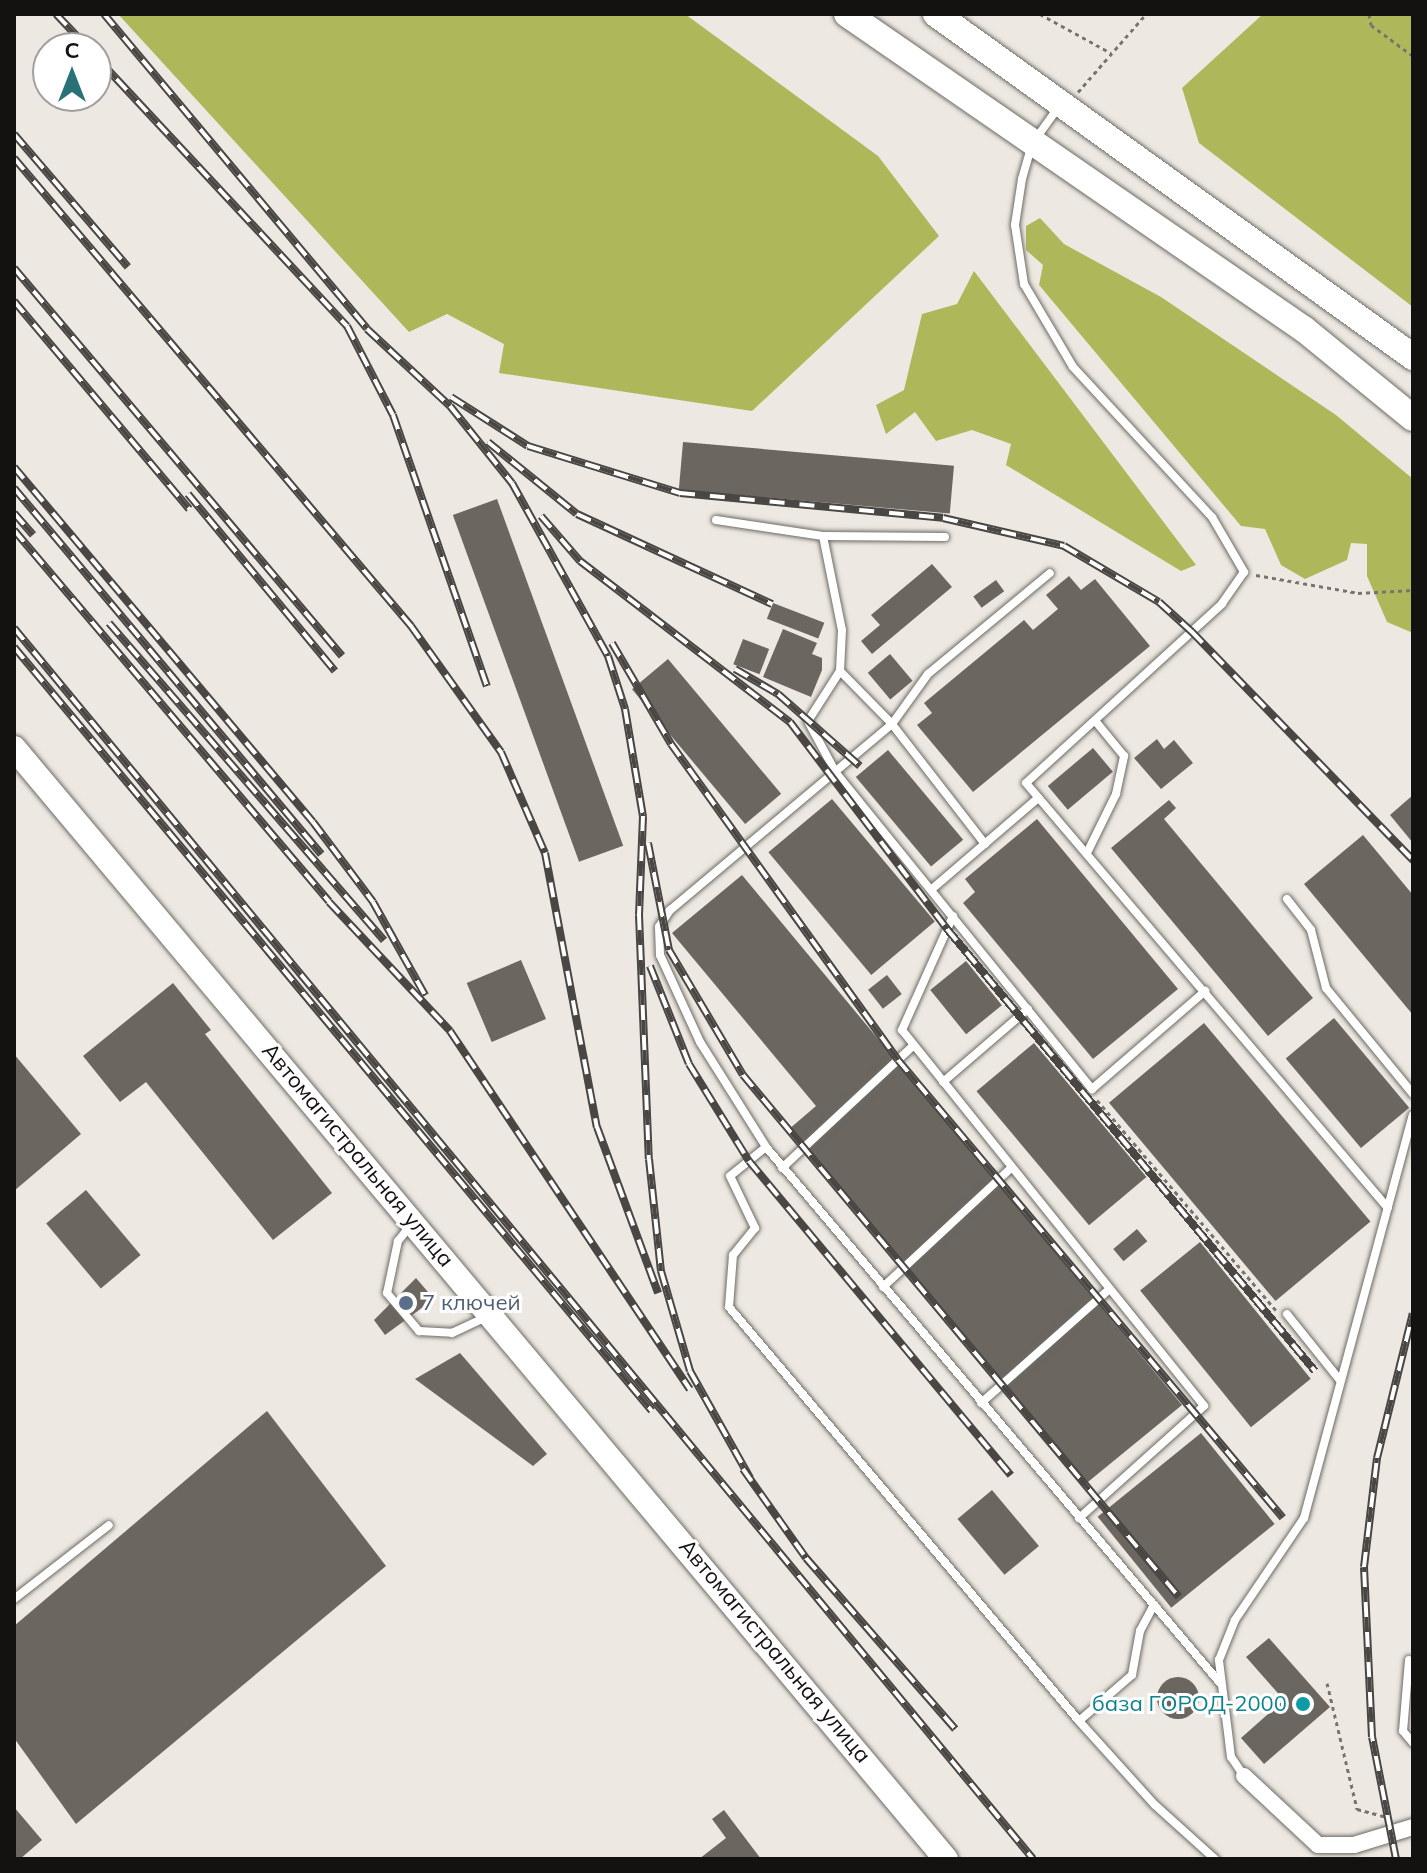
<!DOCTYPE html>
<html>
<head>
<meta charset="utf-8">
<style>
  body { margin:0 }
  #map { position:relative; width:1427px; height:1873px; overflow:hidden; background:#ede9e2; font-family:Mulish,sans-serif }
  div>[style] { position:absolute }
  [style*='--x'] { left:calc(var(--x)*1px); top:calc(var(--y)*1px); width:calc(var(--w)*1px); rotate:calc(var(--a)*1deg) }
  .forest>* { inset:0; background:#aeb85a }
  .building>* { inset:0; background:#6b6660; transform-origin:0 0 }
  .round { border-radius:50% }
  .path>* { height:3px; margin-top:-1.5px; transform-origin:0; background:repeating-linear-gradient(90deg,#777470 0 4px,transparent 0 8px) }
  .roads { filter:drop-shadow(0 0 2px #6d6a64) drop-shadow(0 0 2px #6d6a64) }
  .service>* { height:8px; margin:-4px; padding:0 4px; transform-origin:4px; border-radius:4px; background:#fff }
  .minor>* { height:16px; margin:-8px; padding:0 8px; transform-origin:8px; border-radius:8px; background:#fff }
  .secondary>* { height:24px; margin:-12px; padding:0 12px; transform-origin:12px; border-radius:12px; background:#fff }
  .primary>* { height:26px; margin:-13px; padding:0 13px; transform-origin:13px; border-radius:13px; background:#fff }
  .rail>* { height:8px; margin-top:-4px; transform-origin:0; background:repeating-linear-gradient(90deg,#fff 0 15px,#494643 0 30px); box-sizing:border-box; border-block:2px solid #494643 }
  .dots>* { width:22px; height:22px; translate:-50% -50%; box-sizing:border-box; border:4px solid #fff; border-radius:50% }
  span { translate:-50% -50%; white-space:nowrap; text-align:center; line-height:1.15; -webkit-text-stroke:6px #fff; paint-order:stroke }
  .street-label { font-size:22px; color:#141210 }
  .service-label { font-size:22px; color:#4e5e75 }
  .left { translate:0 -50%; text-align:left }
  .culture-label { font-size:22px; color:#0d838f }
  .right { translate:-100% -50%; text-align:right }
  .frame { position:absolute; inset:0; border:16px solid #141210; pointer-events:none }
  .north { position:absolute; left:32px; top:32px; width:80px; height:80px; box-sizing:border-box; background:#fff; border:2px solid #a1a09f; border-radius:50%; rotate:0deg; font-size:22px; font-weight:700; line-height:32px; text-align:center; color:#141210 }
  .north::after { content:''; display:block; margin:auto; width:28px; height:36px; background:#287277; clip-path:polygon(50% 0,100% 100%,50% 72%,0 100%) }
</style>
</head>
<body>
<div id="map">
  <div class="forest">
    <i style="clip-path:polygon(118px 14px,685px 14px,878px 156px,939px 236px,752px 411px,499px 373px,504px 344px,447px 314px,409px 332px)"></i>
    <i style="clip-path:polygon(1263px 14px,1413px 14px,1413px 307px,1199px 143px,1182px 88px)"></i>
    <i style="clip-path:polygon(1040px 218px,1064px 244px,1161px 297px,1336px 415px,1413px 479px,1413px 633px,1387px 622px,1367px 576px,1367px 544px,1351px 543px,1347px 560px,1305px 579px,1281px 565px,1265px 529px,1241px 526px,1039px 285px,1043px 265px,1026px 250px,1026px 226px)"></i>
    <i style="clip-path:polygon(974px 271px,1196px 565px,1181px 571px,1006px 465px,1011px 444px,972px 430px,936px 441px,915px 412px,886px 434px,876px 405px,904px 390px,922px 314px,957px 304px)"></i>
  </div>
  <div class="building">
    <i style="left:683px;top:442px;width:272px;height:48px;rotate:5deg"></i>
    <i style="left:497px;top:499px;width:369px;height:47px;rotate:70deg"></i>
    <i style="clip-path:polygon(932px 564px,952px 587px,872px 654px,861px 641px,880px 625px,871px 615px)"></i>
    <i style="clip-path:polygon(1069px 576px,1081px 590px,1095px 579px,1150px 646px,973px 792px,917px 725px,932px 713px,924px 703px,1024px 620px,1033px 630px,1058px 609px,1046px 595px)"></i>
    <i style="left:996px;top:580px;width:14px;height:28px;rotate:54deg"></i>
    <i style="left:773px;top:603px;width:55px;height:17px;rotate:21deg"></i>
    <i style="clip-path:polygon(783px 629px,817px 643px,812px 654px,822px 658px,822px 670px,811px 697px,763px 677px)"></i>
    <i style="left:743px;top:639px;width:28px;height:27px;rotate:21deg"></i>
    <i style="left:890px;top:654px;width:35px;height:29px;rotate:50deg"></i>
    <i style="left:668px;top:659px;width:176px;height:47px;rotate:50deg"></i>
    <i style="clip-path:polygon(1157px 739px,1164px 749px,1174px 740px,1193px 763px,1161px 789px,1134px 758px)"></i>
    <i style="left:1093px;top:748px;width:31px;height:59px;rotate:50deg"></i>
    <i style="left:888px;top:750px;width:117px;height:42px;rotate:50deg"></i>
    <i style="clip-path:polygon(1413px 795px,1413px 843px,1390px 815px)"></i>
    <i style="left:832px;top:799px;width:160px;height:83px;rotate:50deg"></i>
    <i style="clip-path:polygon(1169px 800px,1176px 808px,1164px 819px,1313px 998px,1268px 1036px,1111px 848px)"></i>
    <i style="clip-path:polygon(1037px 819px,1178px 989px,1093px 1059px,963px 903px,975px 892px,965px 879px)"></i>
    <i style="clip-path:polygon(1363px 835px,1413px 895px,1413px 1015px,1304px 884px)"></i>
    <i style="clip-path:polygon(742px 875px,1182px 1405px,1083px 1486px,788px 1130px,816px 1106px,672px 933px)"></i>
    <i style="left:521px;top:960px;width:64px;height:59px;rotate:67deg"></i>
    <i style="left:966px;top:961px;width:57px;height:46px;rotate:51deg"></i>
    <i style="left:887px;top:975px;width:24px;height:24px;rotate:52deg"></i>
    <i style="clip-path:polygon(173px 983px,211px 1030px,205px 1034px,332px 1193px,273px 1240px,146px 1082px,120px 1102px,83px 1056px)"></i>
    <i style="left:1334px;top:1018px;width:117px;height:63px;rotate:50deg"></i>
    <i style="left:1204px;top:1023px;width:259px;height:124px;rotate:50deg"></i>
    <i style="left:1034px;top:1043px;width:175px;height:75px;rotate:50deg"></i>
    <i style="clip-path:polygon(14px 1054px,81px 1134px,14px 1191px)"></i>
    <i style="left:86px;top:1190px;width:85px;height:52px;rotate:50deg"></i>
    <i style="left:1137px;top:1229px;width:16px;height:31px;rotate:50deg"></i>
    <i style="left:1200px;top:1242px;width:176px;height:77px;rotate:51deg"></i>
    <i style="clip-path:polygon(416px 1278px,434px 1299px,385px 1335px,374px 1320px)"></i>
    <i style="clip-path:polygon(460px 1353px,547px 1454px,533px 1466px,415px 1379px)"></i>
    <i style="clip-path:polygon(267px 1411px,386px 1566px,76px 1824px,14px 1738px,14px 1626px)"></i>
    <i style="left:1201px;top:1433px;width:117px;height:133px;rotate:51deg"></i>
    <i style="left:992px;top:1490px;width:73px;height:45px;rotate:50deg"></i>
    <i style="clip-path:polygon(1269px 1638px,1330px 1707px,1264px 1764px,1241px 1738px,1284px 1700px,1246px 1657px)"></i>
    <i class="round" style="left:1157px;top:1677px;width:42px;height:42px"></i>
    <i style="clip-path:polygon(14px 1807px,42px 1840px,20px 1859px,14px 1859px)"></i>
    <i style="clip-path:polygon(724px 1810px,761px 1859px,699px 1859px,726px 1838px,712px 1819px)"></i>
  </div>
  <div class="path">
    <i style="--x:1040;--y:14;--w:81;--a:28.8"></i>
    <i style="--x:1369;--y:14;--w:11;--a:80"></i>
    <i style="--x:1371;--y:25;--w:52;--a:36.4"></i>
    <i style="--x:1078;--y:92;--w:103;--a:-48.9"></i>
    <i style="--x:1256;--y:575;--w:104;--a:10"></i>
    <i style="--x:1358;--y:593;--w:55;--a:-3.1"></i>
    <i style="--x:1097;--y:1100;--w:276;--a:49.6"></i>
    <i style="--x:1327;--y:1683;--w:130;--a:76.6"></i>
    <i style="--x:1357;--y:1809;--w:31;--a:15"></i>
  </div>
  <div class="roads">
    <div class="service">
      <i style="--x:1060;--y:105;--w:48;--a:125.7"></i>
      <i style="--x:1032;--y:144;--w:36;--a:106"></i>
      <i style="--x:1022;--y:179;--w:47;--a:98.7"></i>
      <i style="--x:1015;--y:225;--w:60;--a:81.3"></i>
      <i style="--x:1024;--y:284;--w:96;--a:59.4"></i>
      <i style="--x:1073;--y:367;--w:205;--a:47.2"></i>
      <i style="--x:1212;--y:517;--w:64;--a:59.8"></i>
      <i style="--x:1244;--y:572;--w:39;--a:125"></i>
      <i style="--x:1222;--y:604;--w:265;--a:137.6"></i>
      <i style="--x:1026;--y:783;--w:558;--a:49.58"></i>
      <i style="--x:716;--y:520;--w:108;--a:8.5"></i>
      <i style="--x:823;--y:536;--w:122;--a:0.5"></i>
      <i style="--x:823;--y:536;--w:96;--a:78.6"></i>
      <i style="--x:842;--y:630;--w:41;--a:92.8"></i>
      <i style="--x:840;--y:671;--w:59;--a:122.6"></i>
      <i style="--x:808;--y:721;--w:59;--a:61.7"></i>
      <i style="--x:836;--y:773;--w:407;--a:51"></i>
      <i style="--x:1092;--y:1089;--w:150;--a:-40.9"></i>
      <i style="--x:840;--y:671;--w:74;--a:45.5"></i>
      <i style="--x:892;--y:724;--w:290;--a:140"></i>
      <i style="--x:670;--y:910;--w:20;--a:123"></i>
      <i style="--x:659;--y:927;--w:28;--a:88"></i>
      <i style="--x:660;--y:955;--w:96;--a:65.3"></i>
      <i style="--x:700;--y:1042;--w:124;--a:57.8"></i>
      <i style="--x:766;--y:1147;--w:704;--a:49.73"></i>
      <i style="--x:985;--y:844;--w:152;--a:-127.8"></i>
      <i style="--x:892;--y:724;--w:62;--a:-54.2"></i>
      <i style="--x:928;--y:674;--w:158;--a:-39.6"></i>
      <i style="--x:1087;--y:853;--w:66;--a:-63.8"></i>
      <i style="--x:1116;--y:794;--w:39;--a:-78"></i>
      <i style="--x:1124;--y:756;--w:43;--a:-129.3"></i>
      <i style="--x:932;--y:889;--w:140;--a:-40.6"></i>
      <i style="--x:1287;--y:899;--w:39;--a:52"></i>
      <i style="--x:1311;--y:930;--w:60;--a:75.5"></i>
      <i style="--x:1326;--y:988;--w:137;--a:50.6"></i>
      <i style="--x:953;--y:916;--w:125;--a:114.1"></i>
      <i style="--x:902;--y:1030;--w:482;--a:51.2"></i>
      <i style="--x:1204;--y:1406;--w:168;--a:138.1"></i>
      <i style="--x:943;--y:1082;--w:112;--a:-40.7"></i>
      <i style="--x:766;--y:1147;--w:46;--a:141.1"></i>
      <i style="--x:730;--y:1176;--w:58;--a:64.3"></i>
      <i style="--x:755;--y:1228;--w:35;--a:129"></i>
      <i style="--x:733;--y:1255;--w:52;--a:94.4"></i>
      <i style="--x:729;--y:1307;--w:542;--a:49.79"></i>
      <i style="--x:1079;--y:1721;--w:70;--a:-41"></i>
      <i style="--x:1132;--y:1675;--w:45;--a:-79.7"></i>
      <i style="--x:1140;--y:1631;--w:30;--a:-62"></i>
      <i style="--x:782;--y:1168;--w:180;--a:-43"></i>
      <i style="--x:411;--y:1225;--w:21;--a:129"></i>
      <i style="--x:398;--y:1241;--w:53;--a:101.9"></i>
      <i style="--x:387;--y:1293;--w:50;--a:49.9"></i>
      <i style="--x:419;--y:1331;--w:33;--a:3"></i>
      <i style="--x:452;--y:1333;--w:38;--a:-25"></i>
      <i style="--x:883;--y:1287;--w:175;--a:-42.9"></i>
      <i style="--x:1287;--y:1314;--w:83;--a:51.3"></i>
      <i style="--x:981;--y:1403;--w:169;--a:-41.6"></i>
      <i style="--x:14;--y:1599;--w:120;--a:-37.9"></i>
      <i style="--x:1409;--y:1660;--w:71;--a:94.8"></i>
      <i style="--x:1403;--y:1731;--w:16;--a:50"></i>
      <i style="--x:1079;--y:1721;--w:113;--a:47.9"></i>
      <i style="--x:1155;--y:1805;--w:81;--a:42"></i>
      <i style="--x:1244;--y:1776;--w:23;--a:-124"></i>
      <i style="--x:1231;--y:1757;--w:98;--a:-97.1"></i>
      <i style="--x:1219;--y:1660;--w:43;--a:-68.2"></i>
      <i style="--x:1235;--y:1620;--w:123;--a:-55.9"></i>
      <i style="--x:1304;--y:1518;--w:417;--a:-74.9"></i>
    </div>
    <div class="minor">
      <i style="--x:1244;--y:1776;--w:101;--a:43"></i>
      <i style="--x:1318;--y:1845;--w:36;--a:0"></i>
      <i style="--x:1354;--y:1845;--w:62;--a:-17"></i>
    </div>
    <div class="secondary">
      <i style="--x:14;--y:748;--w:1450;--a:50.01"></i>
    </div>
    <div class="primary">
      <i style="--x:847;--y:14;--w:556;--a:34.6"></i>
      <i style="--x:1305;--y:330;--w:139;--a:39.2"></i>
      <i style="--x:936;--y:14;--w:588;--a:35.72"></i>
    </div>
  </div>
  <div class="rail">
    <i style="--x:56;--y:14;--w:47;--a:46.7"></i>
    <i style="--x:104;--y:14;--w:410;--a:50.1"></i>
    <i style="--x:367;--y:329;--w:113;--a:42.9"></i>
    <i style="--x:450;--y:406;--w:99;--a:51.2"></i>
    <i style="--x:512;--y:483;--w:198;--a:61"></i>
    <i style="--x:608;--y:656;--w:56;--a:72.2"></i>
    <i style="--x:625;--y:709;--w:109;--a:80.5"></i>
    <i style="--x:643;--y:816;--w:99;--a:92.3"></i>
    <i style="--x:639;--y:915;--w:244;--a:87.7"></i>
    <i style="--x:649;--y:1159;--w:113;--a:83.9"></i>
    <i style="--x:661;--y:1271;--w:104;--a:73.8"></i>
    <i style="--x:690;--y:1371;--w:123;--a:60.7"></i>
    <i style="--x:96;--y:57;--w:368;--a:47"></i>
    <i style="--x:347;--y:326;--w:100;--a:62.7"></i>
    <i style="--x:393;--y:415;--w:287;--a:70.9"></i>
    <i style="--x:14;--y:134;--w:175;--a:49.4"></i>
    <i style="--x:14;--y:158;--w:614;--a:49.69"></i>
    <i style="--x:411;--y:626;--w:155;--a:54.5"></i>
    <i style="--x:501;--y:752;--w:110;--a:66.5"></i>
    <i style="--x:545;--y:853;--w:279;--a:79.3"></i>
    <i style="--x:597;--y:1127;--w:177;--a:69.8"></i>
    <i style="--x:14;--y:268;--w:508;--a:49.79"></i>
    <i style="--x:14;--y:301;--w:272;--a:49.9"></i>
    <i style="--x:451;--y:397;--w:91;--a:32.5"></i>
    <i style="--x:528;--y:446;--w:159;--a:17.2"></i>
    <i style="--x:680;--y:493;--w:264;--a:5.4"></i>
    <i style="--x:943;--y:518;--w:124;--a:13"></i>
    <i style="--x:1064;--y:546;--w:110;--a:30.5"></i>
    <i style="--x:1159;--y:602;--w:45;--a:42.3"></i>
    <i style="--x:1192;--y:632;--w:318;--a:45.9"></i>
    <i style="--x:488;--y:442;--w:114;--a:39"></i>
    <i style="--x:577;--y:514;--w:215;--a:24.8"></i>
    <i style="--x:14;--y:467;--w:464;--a:49.9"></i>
    <i style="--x:313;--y:822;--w:100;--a:53.1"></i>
    <i style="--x:373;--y:902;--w:107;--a:60.8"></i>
    <i style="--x:14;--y:488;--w:478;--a:50"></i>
    <i style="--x:188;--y:494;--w:230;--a:50.3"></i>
    <i style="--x:14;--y:513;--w:29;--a:49"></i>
    <i style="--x:541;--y:516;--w:60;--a:49.1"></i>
    <i style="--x:580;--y:561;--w:265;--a:37.5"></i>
    <i style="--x:790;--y:722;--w:260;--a:52.8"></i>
    <i style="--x:947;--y:929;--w:575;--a:50.22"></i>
    <i style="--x:14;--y:530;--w:487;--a:49.7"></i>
    <i style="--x:329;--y:902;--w:177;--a:46.8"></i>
    <i style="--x:450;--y:1031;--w:431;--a:56.2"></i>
    <i style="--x:109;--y:623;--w:420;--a:49.1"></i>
    <i style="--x:14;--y:628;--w:1598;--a:50.38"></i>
    <i style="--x:612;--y:643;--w:117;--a:59.7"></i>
    <i style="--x:671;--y:744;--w:389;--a:54.3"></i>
    <i style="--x:898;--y:1060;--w:598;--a:49.95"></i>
    <i style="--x:14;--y:647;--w:995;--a:50.14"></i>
    <i style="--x:735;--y:669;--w:50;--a:30.2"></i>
    <i style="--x:778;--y:694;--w:109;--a:41.3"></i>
    <i style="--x:648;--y:843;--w:109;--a:78.9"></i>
    <i style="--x:669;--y:950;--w:145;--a:59.4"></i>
    <i style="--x:743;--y:1075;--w:680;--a:50.13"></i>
    <i style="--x:650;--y:966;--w:105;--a:68.3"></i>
    <i style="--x:689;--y:1064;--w:114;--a:58.3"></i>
    <i style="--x:749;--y:1161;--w:409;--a:50.2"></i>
    <i style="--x:743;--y:1469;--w:109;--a:54.7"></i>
    <i style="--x:806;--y:1558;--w:227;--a:48.9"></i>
    <i style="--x:1396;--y:1859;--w:124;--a:-101.1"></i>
    <i style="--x:1372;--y:1737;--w:170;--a:-92.7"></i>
    <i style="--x:1364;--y:1567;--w:110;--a:-83.2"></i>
    <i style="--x:1377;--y:1458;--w:149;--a:-76.1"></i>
  </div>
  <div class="dots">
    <i style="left:406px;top:1303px;background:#5c6f8a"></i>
    <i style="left:1303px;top:1704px;background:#0f9aa8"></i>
  </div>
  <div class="street-label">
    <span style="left:358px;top:1155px;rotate:50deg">Автомагистральная улица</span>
    <span style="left:775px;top:1651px;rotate:50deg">Автомагистральная улица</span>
  </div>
  <div class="service-label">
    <span class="left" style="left:422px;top:1303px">7 ключей</span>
  </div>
  <div class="culture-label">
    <span class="right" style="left:1287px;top:1704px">база ГОРОД-2000</span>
  </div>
  <div class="frame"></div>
  <div class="north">С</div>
</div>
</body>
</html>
